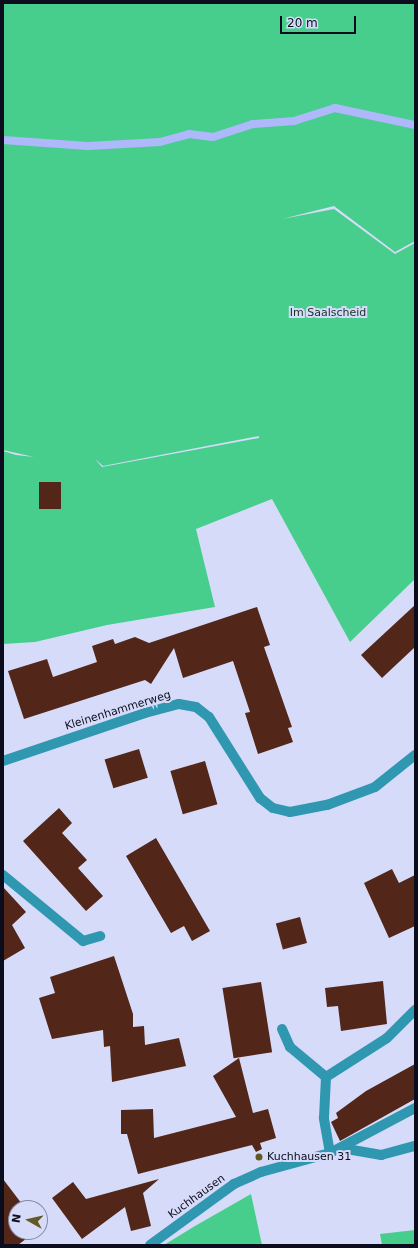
<!DOCTYPE html>
<html>
<head>
<meta charset="utf-8">
<style>
  body { margin:0 }
  #map { position:relative; width:418px; height:1248px; overflow:hidden; background:#d6dbf9; font-family:"DejaVu Sans",sans-serif }
  div>[style] { position:absolute }
  [style*='--x'] { left:calc(var(--x)*1px); top:calc(var(--y)*1px); width:calc(var(--w)*1px); rotate:calc(var(--a)*1deg) }
  .green>* { inset:0; background:#47ce8d }
  .stream>* { height:8px; margin:-4px; padding:0 4px; transform-origin:4px; border-radius:4px; background:#b0b8fc }
  .building>* { inset:0; background:#522618; transform-origin:0 0 }
  .lane>* { height:10px; margin:-5px; padding:0 5px; transform-origin:5px; border-radius:5px; background:#3097b1 }
  .street>* { height:10px; margin:-5px; padding:0 5px; transform-origin:5px; border-radius:5px; background:#3097b1 }
  .dots>* { width:11px; height:11px; translate:-50% -50%; box-sizing:border-box; border:2px solid #d6dbf9; border-radius:50% }
  span { translate:-50% -50%; white-space:nowrap; text-align:center; line-height:1.15; -webkit-text-stroke:4px #d6dbf9; paint-order:stroke }
  .park-label { font-size:11px; color:#182f22 }
  .street-label { font-size:11px; color:#0b0c1c }
  .poi-label { font-size:11px; color:#0b0c1c }
  .left { translate:0 -50%; text-align:left }
  .frame { position:absolute; inset:0; border:4px solid #0b0c1c; pointer-events:none }
  .north { position:absolute; left:8px; top:1200px; width:40px; height:40px; box-sizing:border-box; background:#d6dbf9; border:1px solid #8588a1; border-radius:50%; rotate:278deg; font-size:11px; font-weight:700; line-height:16px; text-align:center; color:#0b0c1c }
  .north::after { content:''; display:block; margin:auto; width:14px; height:18px; background:#625825; clip-path:polygon(50% 0,100% 100%,50% 72%,0 100%) }
  .scale { position:absolute; left:280px; top:16px; width:76px; height:18px; box-sizing:border-box; border:2px solid #0b0c1c; border-top:0; padding-left:5px; font-size:12px; line-height:14px; white-space:nowrap; color:#0b0c1c; -webkit-text-stroke:3px #d6dbf9; paint-order:stroke }
</style>
</head>
<body>
<div id="map">
  <div class="green">
    <i style="clip-path:polygon(evenodd,3px 3px,415px 3px,415px 241px,395px 252px,334px 206px,282px 219px,334px 209px,395px 254px,415px 243px,415px 579px,350px 642px,272px 499px,196px 529px,215px 607px,107px 625px,35px 642px,3px 644px,3px 451px,16px 455px,34px 457px,3px 450px,3px 3px,259px 436px,259px 438px,102px 467px,95px 459px,103px 466px,259px 436px)"></i>
    <i style="clip-path:polygon(251px 1194px,262px 1245px,164px 1245px,195px 1226px)"></i>
    <i style="clip-path:polygon(415px 1230px,415px 1245px,382px 1245px,380px 1234px)"></i>
  </div>
  <div class="stream">
    <i style="--x:3;--y:140;--w:85;--a:4"></i>
    <i style="--x:88;--y:146;--w:72;--a:-3.2"></i>
    <i style="--x:160;--y:142;--w:30;--a:-15"></i>
    <i style="--x:189;--y:134;--w:24;--a:7"></i>
    <i style="--x:213;--y:137;--w:42;--a:-18"></i>
    <i style="--x:253;--y:124;--w:41;--a:-4.2"></i>
    <i style="--x:294;--y:121;--w:43;--a:-17.6"></i>
    <i style="--x:335;--y:108;--w:82;--a:12"></i>
  </div>
  <div class="building">
    <i style="left:39px;top:482px;width:22px;height:27px"></i>
    <i style="clip-path:polygon(415px 605px,415px 647px,382px 678px,361px 655px)"></i>
    <i style="clip-path:polygon(257px 607px,270px 645px,264px 647px,292px 727px,288px 728px,293px 742px,258px 754px,245px 713px,250px 712px,233px 661px,183px 678px,174px 648px,151px 684px,145px 680px,24px 719px,8px 671px,47px 659px,53px 677px,97px 662px,92px 646px,113px 639px,115px 644px,135px 637px,149px 643px)"></i>
    <i style="left:139px;top:749px;width:30px;height:36px;rotate:73deg"></i>
    <i style="left:205px;top:761px;width:45px;height:36px;rotate:74deg"></i>
    <i style="clip-path:polygon(59px 808px,72px 823px,62px 833px,87px 860px,78px 868px,103px 896px,86px 911px,23px 841px)"></i>
    <i style="clip-path:polygon(156px 838px,210px 931px,192px 941px,184px 926px,171px 933px,126px 856px)"></i>
    <i style="clip-path:polygon(392px 869px,399px 883px,415px 875px,415px 926px,389px 938px,364px 883px)"></i>
    <i style="clip-path:polygon(3px 887px,26px 912px,12px 925px,25px 948px,3px 961px)"></i>
    <i style="left:300px;top:917px;width:27px;height:25px;rotate:75deg"></i>
    <i style="clip-path:polygon(114px 956px,133px 1014px,133px 1027px,144px 1026px,145px 1045px,179px 1038px,186px 1066px,112px 1082px,110px 1046px,104px 1047px,103px 1030px,52px 1039px,39px 998px,55px 993px,50px 977px)"></i>
    <i style="clip-path:polygon(383px 981px,387px 1024px,341px 1031px,338px 1006px,327px 1007px,325px 988px)"></i>
    <i style="left:261px;top:982px;width:71px;height:39px;rotate:81deg"></i>
    <i style="clip-path:polygon(239px 1058px,253px 1113px,268px 1109px,276px 1138px,260px 1143px,262px 1149px,256px 1152px,252px 1145px,138px 1174px,127px 1134px,121px 1134px,121px 1110px,153px 1109px,154px 1138px,236px 1117px,213px 1076px)"></i>
    <i style="clip-path:polygon(415px 1064px,415px 1099px,340px 1141px,331px 1122px,338px 1118px,336px 1113px,366px 1091px)"></i>
    <i style="clip-path:polygon(3px 1179px,25px 1208px,16px 1208px,16px 1232px,35px 1232px,18px 1245px,3px 1245px)"></i>
    <i style="clip-path:polygon(159px 1179px,143px 1193px,151px 1226px,131px 1231px,125px 1207px,82px 1239px,52px 1198px,73px 1182px,86px 1199px)"></i>
  </div>
  <div class="lane">
    <i style="--x:282;--y:1029;--w:20;--a:66"></i>
    <i style="--x:290;--y:1047;--w:47;--a:39.8"></i>
    <i style="--x:341;--y:1148;--w:41;--a:9.9"></i>
    <i style="--x:381;--y:1155;--w:35;--a:-15"></i>
    <i style="--x:330;--y:1153;--w:36;--a:-100"></i>
    <i style="--x:324;--y:1118;--w:41;--a:-87.2"></i>
    <i style="--x:326;--y:1077;--w:72;--a:-32.6"></i>
    <i style="--x:387;--y:1038;--w:40;--a:-45"></i>
  </div>
  <div class="street">
    <i style="--x:3;--y:761;--w:150;--a:-18.7"></i>
    <i style="--x:145;--y:713;--w:35;--a:-15"></i>
    <i style="--x:179;--y:704;--w:17;--a:10"></i>
    <i style="--x:196;--y:707;--w:16;--a:38"></i>
    <i style="--x:209;--y:717;--w:96;--a:57.8"></i>
    <i style="--x:260;--y:798;--w:16;--a:38"></i>
    <i style="--x:273;--y:808;--w:17;--a:13"></i>
    <i style="--x:290;--y:812;--w:38;--a:-11"></i>
    <i style="--x:327;--y:805;--w:51;--a:-20.6"></i>
    <i style="--x:375;--y:787;--w:51;--a:-38.7"></i>
    <i style="--x:3;--y:875;--w:104;--a:39.5"></i>
    <i style="--x:83;--y:941;--w:18;--a:-16"></i>
    <i style="--x:150;--y:1245;--w:104;--a:-36"></i>
    <i style="--x:234;--y:1184;--w:30;--a:-24"></i>
    <i style="--x:261;--y:1172;--w:72;--a:-15.4"></i>
    <i style="--x:330;--y:1153;--w:96;--a:-27.9"></i>
  </div>
  <div class="dots">
    <i style="left:259px;top:1157px;background:#625825"></i>
  </div>
  <div class="park-label">
    <span style="left:328px;top:313px">Im Saalscheid</span>
  </div>
  <div class="street-label">
    <span style="left:118px;top:711px;rotate:-17deg">Kleinenhammerweg</span>
    <span style="left:197px;top:1197px;rotate:-36deg">Kuchhausen</span>
  </div>
  <div class="poi-label">
    <span class="left" style="left:267px;top:1157px">Kuchhausen 31</span>
  </div>
  <div class="frame"></div>
  <div class="north">N</div>
  <div class="scale">20 m</div>
</div>
</body>
</html>
